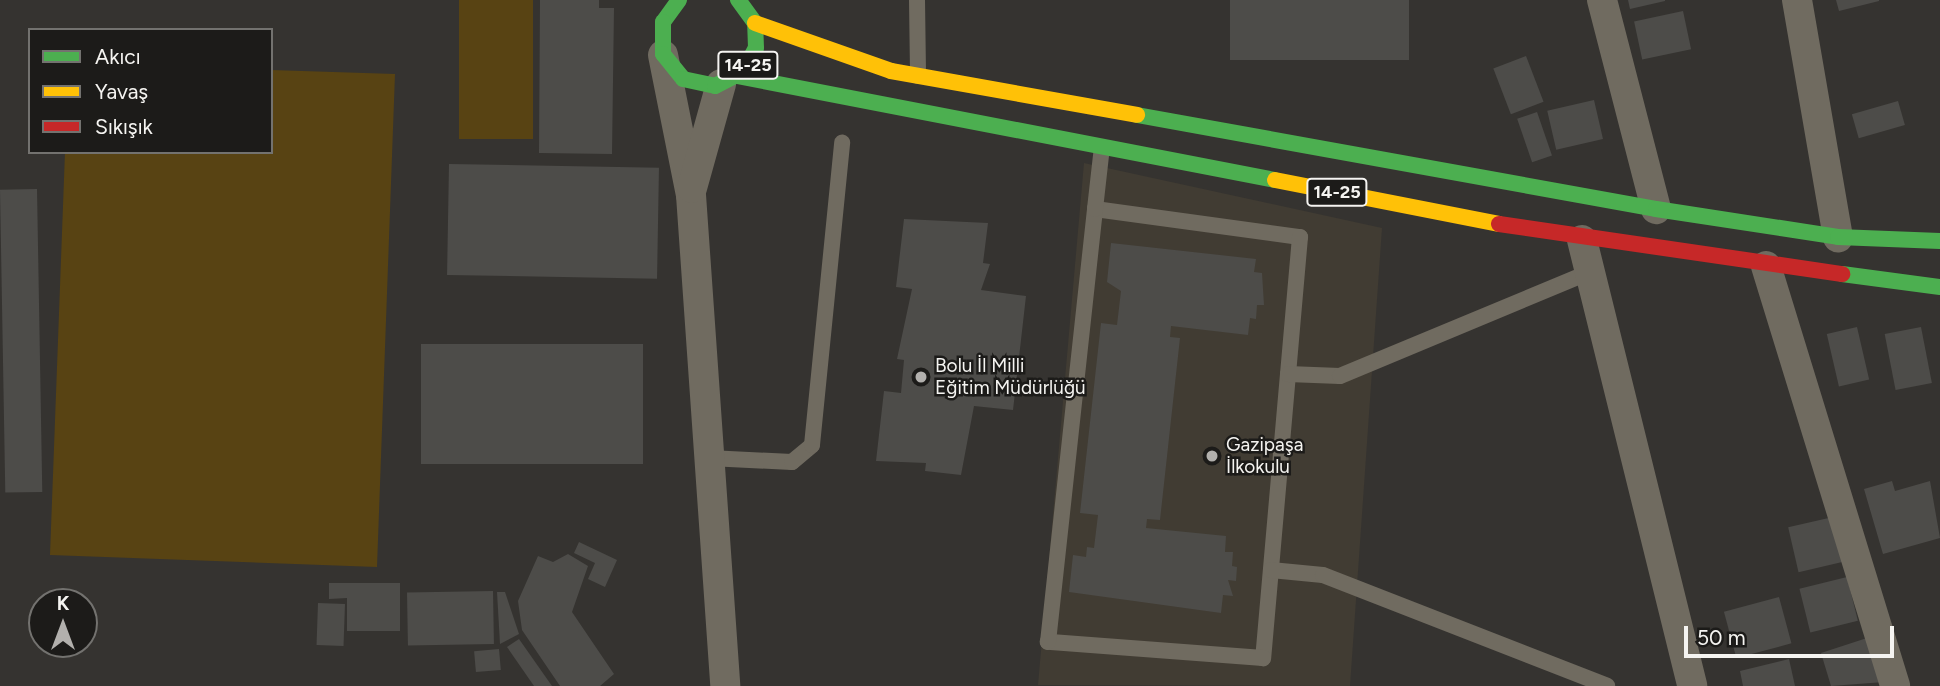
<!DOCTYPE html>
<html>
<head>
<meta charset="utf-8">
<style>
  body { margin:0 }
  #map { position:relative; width:1940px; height:686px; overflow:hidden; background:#353330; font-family:Figtree,sans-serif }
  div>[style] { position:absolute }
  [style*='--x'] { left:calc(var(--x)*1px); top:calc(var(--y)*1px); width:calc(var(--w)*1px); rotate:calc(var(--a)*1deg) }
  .built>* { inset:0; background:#413c33 }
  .green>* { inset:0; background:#584313; transform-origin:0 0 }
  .building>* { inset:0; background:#4d4c49; transform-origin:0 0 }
  .lane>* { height:16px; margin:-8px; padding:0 8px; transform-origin:8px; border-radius:8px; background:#706b60 }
  .street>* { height:30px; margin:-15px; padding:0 15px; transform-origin:15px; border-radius:15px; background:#706b60 }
  .fast>* { height:16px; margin:-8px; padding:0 8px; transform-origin:8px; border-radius:8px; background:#4caf50 }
  .slow>* { height:16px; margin:-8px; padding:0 8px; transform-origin:8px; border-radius:8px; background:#ffc107 }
  .jam>* { height:16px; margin:-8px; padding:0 8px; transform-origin:8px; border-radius:8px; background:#c62828 }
  .dots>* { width:19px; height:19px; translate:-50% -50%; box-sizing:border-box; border:4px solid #1c1b19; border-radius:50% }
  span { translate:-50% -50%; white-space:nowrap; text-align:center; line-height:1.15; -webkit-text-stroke:5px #1c1b19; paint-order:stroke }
  .shield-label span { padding:2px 5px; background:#1c1b19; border:2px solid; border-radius:5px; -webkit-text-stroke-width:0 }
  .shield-label { font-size:18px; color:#f5f4f1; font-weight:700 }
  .poi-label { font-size:19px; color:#f5f4f1 }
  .left { translate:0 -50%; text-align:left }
  .legend { position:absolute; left:28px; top:28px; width:245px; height:126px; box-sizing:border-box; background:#1c1b19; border:2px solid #73726f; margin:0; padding:9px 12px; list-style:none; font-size:21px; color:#f5f4f1 }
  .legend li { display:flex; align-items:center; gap:14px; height:35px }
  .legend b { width:35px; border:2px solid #73726f }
  .north { position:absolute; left:28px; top:588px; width:70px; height:70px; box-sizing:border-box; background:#1c1b19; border:2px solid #73726f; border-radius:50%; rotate:0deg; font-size:19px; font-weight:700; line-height:28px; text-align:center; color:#f5f4f1 }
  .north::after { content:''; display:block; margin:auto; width:24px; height:32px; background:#b2b0ad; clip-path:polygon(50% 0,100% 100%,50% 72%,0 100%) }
  .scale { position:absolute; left:1684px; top:626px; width:210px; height:32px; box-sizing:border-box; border:4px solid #f5f4f1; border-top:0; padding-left:9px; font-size:21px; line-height:24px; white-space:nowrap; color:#f5f4f1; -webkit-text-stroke:5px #1c1b19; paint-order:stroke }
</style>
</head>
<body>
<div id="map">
  <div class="built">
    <i style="clip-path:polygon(1084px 163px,1382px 228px,1350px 686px,1038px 685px)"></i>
  </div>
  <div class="green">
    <i style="left:459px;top:0;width:74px;height:139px"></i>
    <i style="clip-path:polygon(271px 70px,395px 74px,377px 567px,50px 555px,65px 152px,271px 152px)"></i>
  </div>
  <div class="building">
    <i style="clip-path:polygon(540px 0,599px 0,599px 8px,614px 8px,612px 154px,539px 153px)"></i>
    <i style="left:1230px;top:0;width:179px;height:60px"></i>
    <i style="clip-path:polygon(1628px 0,1665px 0,1665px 1px,1630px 9px)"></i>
    <i style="clip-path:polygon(1836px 0,1879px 0,1879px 1px,1839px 11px)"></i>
    <i style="left:1683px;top:11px;width:39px;height:50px;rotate:78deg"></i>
    <i style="left:1526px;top:56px;width:49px;height:35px;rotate:69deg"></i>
    <i style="left:1594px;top:100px;width:40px;height:48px;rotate:77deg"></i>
    <i style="left:1898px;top:101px;width:25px;height:48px;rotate:74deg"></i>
    <i style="left:1537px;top:112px;width:46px;height:21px;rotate:71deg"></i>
    <i style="left:449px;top:164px;width:210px;height:111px;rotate:1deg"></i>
    <i style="left:37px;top:189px;width:303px;height:37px;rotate:89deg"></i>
    <i style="clip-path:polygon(904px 219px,988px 223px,983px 263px,990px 264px,981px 290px,1026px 296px,1013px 410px,974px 406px,961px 475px,925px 471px,926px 463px,876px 461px,884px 391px,901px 393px,904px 360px,897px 359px,912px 289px,896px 287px)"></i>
    <i style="clip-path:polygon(1111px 243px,1256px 259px,1254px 272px,1262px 273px,1264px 305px,1257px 305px,1256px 319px,1250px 318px,1248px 335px,1171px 326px,1170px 337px,1180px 338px,1160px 520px,1147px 519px,1146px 528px,1226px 536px,1225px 552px,1233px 552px,1232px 566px,1237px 567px,1236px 581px,1228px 580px,1233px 596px,1223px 595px,1221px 613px,1069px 592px,1073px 555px,1086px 557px,1087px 547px,1094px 548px,1098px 515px,1080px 513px,1101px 323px,1117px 325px,1121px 291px,1107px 282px)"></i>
    <i style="left:1857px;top:327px;width:54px;height:31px;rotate:77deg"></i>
    <i style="left:1921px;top:327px;width:57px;height:37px;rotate:79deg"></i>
    <i style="left:421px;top:344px;width:222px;height:120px"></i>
    <i style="clip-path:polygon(1892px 481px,1895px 491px,1930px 481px,1940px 538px,1883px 554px,1864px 489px)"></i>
    <i style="left:1833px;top:517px;width:46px;height:46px;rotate:77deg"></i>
    <i style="clip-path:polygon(579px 542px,617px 560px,605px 587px,588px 579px,595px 563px,574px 553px)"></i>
    <i style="clip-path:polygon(568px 554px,588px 566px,572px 612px,614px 674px,600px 686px,560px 686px,522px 630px,518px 601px,538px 556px,553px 562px)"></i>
    <i style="left:1847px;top:577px;width:45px;height:49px;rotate:76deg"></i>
    <i style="clip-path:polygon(329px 583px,400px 583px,400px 631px,347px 631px,347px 598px,329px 599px)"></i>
    <i style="left:493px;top:591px;width:53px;height:86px;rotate:89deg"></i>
    <i style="clip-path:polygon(497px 592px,505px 592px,519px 634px,500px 644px)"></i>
    <i style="left:1779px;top:597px;width:48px;height:57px;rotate:75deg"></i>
    <i style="left:318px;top:603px;width:27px;height:42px;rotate:2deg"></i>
    <i style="clip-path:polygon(1870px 637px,1884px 682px,1831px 686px,1821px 653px)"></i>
    <i style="clip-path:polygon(519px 639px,552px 686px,534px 686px,507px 647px)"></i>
    <i style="left:499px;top:649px;width:21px;height:25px;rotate:85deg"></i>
    <i style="clip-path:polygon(1789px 659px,1795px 686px,1743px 686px,1740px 671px)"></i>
  </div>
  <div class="lane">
    <i style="--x:917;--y:0;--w:76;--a:89.2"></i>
    <i style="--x:1095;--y:209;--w:207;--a:7.8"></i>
    <i style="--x:1300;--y:237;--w:423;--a:95"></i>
    <i style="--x:1263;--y:658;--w:216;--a:-175.7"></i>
    <i style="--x:1048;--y:642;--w:436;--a:-83.8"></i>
    <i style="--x:1095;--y:209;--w:62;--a:-83.6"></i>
    <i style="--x:1288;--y:374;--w:52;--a:2.2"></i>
    <i style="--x:1340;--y:376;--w:271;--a:-22.6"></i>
    <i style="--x:709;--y:458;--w:83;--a:2.8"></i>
    <i style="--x:792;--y:462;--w:26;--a:-40"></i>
    <i style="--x:812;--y:445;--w:304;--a:-84.3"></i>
    <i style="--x:1271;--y:570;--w:52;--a:5.5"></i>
    <i style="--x:1323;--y:575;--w:305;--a:21.3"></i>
  </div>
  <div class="street">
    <i style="--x:1602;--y:0;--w:216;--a:75.5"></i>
    <i style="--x:1797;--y:0;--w:241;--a:80.2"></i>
    <i style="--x:663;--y:55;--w:143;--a:78.7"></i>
    <i style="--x:691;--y:195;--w:492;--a:86"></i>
    <i style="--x:692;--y:188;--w:108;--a:-74.4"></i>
    <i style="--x:1582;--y:240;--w:459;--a:76.1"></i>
    <i style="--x:1766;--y:266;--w:439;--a:72.9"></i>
  </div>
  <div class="fast">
    <i style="--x:679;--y:0;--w:27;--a:126"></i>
    <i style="--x:663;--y:22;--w:32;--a:90"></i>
    <i style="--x:663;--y:54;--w:32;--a:51"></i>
    <i style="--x:683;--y:79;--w:33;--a:12"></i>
    <i style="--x:715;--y:86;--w:31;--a:-27"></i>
    <i style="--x:743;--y:72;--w:27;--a:-62"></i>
    <i style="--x:756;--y:48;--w:25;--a:-92"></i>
    <i style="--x:755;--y:23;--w:29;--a:-126"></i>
    <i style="--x:737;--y:76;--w:548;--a:10.94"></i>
    <i style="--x:1137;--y:115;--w:527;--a:10.27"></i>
    <i style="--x:1656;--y:209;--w:184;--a:8.7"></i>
    <i style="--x:1838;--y:237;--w:102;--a:2.2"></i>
    <i style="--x:1842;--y:274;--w:99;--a:7.6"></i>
  </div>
  <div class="slow">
    <i style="--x:755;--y:23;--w:144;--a:19.4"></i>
    <i style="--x:891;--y:71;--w:250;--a:10.1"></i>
    <i style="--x:1275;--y:180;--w:228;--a:11.1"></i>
  </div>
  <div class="jam">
    <i style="--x:1499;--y:224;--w:347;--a:8.3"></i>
  </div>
  <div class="dots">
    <i style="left:921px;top:377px;background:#b2b0ad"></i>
    <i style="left:1212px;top:456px;background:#b2b0ad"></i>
  </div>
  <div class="shield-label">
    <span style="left:748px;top:65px">14-25</span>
    <span style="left:1337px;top:192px">14-25</span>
  </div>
  <div class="poi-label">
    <span class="left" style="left:935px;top:377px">Bolu İl Milli<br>Eğitim Müdürlüğü</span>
    <span class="left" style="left:1226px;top:456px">Gazipaşa<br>İlkokulu</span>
  </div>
  <ul class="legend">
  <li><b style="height:9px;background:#4caf50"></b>Akıcı</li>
  <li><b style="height:9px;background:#ffc107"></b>Yavaş</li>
  <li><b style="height:9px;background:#c62828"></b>Sıkışık</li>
  </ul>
  <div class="north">K</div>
  <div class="scale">50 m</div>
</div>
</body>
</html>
